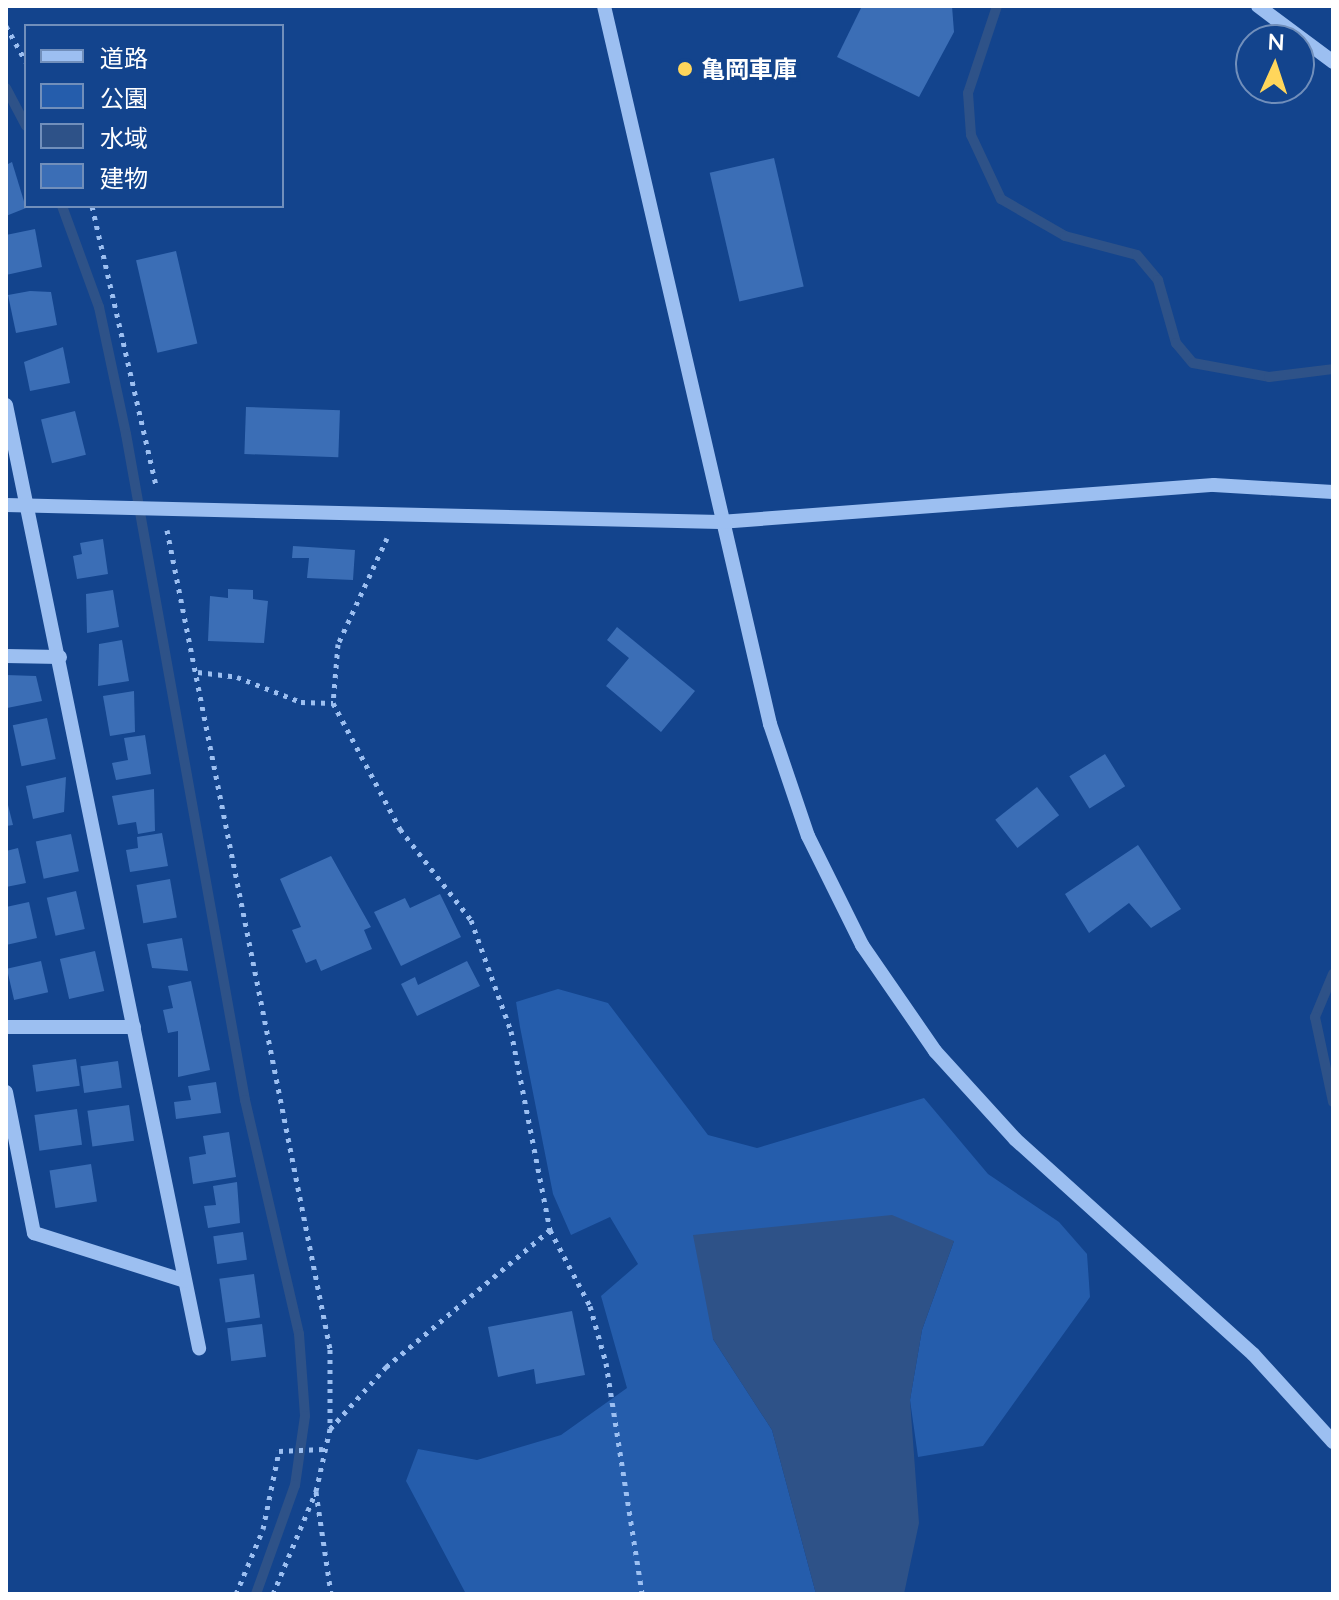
<!DOCTYPE html>
<html>
<head>
<meta charset="utf-8">
<style>
  body { margin:0 }
  #map { position:relative; width:1339px; height:1600px; overflow:hidden; background:#13448d; font-family:Lato,"Noto Sans JP",sans-serif }
  div>[style] { position:absolute }
  [style*='--x'] { left:calc(var(--x)*1px); top:calc(var(--y)*1px); width:calc(var(--w)*1px); rotate:calc(var(--a)*1deg) }
  .green>* { inset:0; background:#255dac }
  .water>* { inset:0; background:#2e5288 }
  .stream>* { height:10px; margin:-5px; padding:0 5px; transform-origin:5px; border-radius:5px; background:#2e5288 }
  .building>* { inset:0; background:#3b6eb6; transform-origin:0 0 }
  .path>* { height:5px; margin-top:-2.5px; transform-origin:0; background:repeating-linear-gradient(90deg,#9cbff1 0 4px,transparent 0 10px) }
  .minor>* { height:14px; margin:-7px; padding:0 7px; transform-origin:7px; border-radius:7px; background:#9cbff1 }
  .dots>* { width:22px; height:22px; translate:-50% -50%; box-sizing:border-box; border:4px solid #13448d; border-radius:50% }
  span { translate:-50% -50%; white-space:nowrap; text-align:center; line-height:1.15; -webkit-text-stroke:8px #13448d; paint-order:stroke }
  .poi-label { font-size:24px; color:#fff; font-weight:700 }
  .left { translate:0 -50%; text-align:left }
  .frame { position:absolute; inset:0; border:8px solid #fff; pointer-events:none }
  .legend { position:absolute; left:24px; top:24px; width:260px; height:184px; box-sizing:border-box; background:#13448d; border:2px solid #718fbb; margin:0; padding:10px 14px; list-style:none; font-size:24px; color:#fff }
  .legend li { display:flex; align-items:center; gap:16px; height:40px }
  .legend b { width:40px; border:2px solid #718fbb }
  .north { position:absolute; left:1235px; top:24px; width:80px; height:80px; box-sizing:border-box; background:#13448d; border:2px solid #718fbb; border-radius:50%; rotate:3deg; font-size:22px; font-weight:700; line-height:32px; text-align:center; color:#fff }
  .north::after { content:''; display:block; margin:auto; width:28px; height:36px; background:#ffd65b; clip-path:polygon(50% 0,100% 100%,50% 72%,0 100%) }
</style>
</head>
<body>
<div id="map">
  <div class="green">
    <i style="clip-path:polygon(558px 989px,608px 1003px,708px 1135px,757px 1148px,924px 1098px,988px 1174px,1059px 1222px,1087px 1254px,1090px 1297px,983px 1446px,918px 1457px,910px 1400px,922px 1330px,954px 1241px,713px 1339px,772px 1430px,816px 1594px,466px 1594px,406px 1481px,418px 1449px,477px 1460px,561px 1435px,627px 1388px,601px 1296px,638px 1264px,610px 1217px,571px 1235px,553px 1194px,520px 1027px,516px 1002px)"></i>
  </div>
  <div class="water">
    <i style="clip-path:polygon(892px 1215px,954px 1241px,922px 1330px,910px 1400px,919px 1523px,904px 1594px,816px 1594px,772px 1430px,713px 1339px,693px 1235px)"></i>
  </div>
  <div class="stream">
    <i style="--x:997;--y:6;--w:92;--a:108.4"></i>
    <i style="--x:968;--y:93;--w:42;--a:85.9"></i>
    <i style="--x:971;--y:135;--w:71;--a:64.9"></i>
    <i style="--x:1001;--y:199;--w:74;--a:30"></i>
    <i style="--x:1065;--y:236;--w:74;--a:14.8"></i>
    <i style="--x:1137;--y:255;--w:33;--a:50"></i>
    <i style="--x:1158;--y:280;--w:66;--a:74.1"></i>
    <i style="--x:1176;--y:343;--w:26;--a:50"></i>
    <i style="--x:1193;--y:363;--w:77;--a:10.4"></i>
    <i style="--x:1269;--y:377;--w:64;--a:-7.1"></i>
    <i style="--x:6;--y:88;--w:43;--a:62.2"></i>
    <i style="--x:62;--y:206;--w:108;--a:69.9"></i>
    <i style="--x:99;--y:307;--w:130;--a:78"></i>
    <i style="--x:126;--y:434;--w:677;--a:79.87"></i>
    <i style="--x:245;--y:1100;--w:240;--a:77"></i>
    <i style="--x:299;--y:1334;--w:82;--a:85.8"></i>
    <i style="--x:305;--y:1416;--w:70;--a:98.2"></i>
    <i style="--x:295;--y:1485;--w:116;--a:109.7"></i>
    <i style="--x:1333;--y:974;--w:47;--a:112.7"></i>
    <i style="--x:1315;--y:1017;--w:87;--a:78"></i>
  </div>
  <div class="building">
    <i style="clip-path:polygon(862px 6px,952px 6px,954px 32px,919px 97px,837px 57px)"></i>
    <i style="left:774px;top:158px;width:132px;height:66px;rotate:77deg"></i>
    <i style="clip-path:polygon(12px 162px,26px 208px,6px 216px,6px 165px)"></i>
    <i style="clip-path:polygon(35px 229px,42px 267px,6px 275px,6px 235px)"></i>
    <i style="left:176px;top:251px;width:95px;height:41px;rotate:77deg"></i>
    <i style="clip-path:polygon(30px 291px,51px 292px,57px 325px,16px 333px,8px 295px)"></i>
    <i style="clip-path:polygon(63px 347px,70px 383px,30px 391px,24px 362px)"></i>
    <i style="left:246px;top:407px;width:94px;height:47px;rotate:2deg"></i>
    <i style="left:75px;top:411px;width:45px;height:35px;rotate:76deg"></i>
    <i style="clip-path:polygon(103px 539px,108px 574px,77px 579px,73px 556px,82px 554px,80px 543px)"></i>
    <i style="clip-path:polygon(293px 546px,355px 550px,353px 580px,307px 578px,309px 558px,292px 558px)"></i>
    <i style="clip-path:polygon(228px 589px,253px 590px,253px 599px,268px 601px,264px 643px,208px 641px,210px 596px,228px 598px)"></i>
    <i style="clip-path:polygon(113px 590px,119px 627px,87px 633px,86px 594px)"></i>
    <i style="clip-path:polygon(617px 627px,695px 691px,661px 732px,606px 686px,629px 658px,607px 640px)"></i>
    <i style="clip-path:polygon(122px 640px,129px 681px,98px 686px,99px 644px)"></i>
    <i style="clip-path:polygon(6px 675px,36px 676px,42px 701px,7px 708px)"></i>
    <i style="clip-path:polygon(134px 691px,135px 732px,110px 736px,103px 696px)"></i>
    <i style="left:47px;top:718px;width:42px;height:35px;rotate:78deg"></i>
    <i style="clip-path:polygon(145px 735px,151px 774px,116px 780px,112px 763px,128px 760px,124px 738px)"></i>
    <i style="left:1105px;top:754px;width:38px;height:42px;rotate:58deg"></i>
    <i style="clip-path:polygon(66px 777px,64px 812px,33px 819px,26px 786px)"></i>
    <i style="left:1037px;top:787px;width:36px;height:53px;rotate:52deg"></i>
    <i style="clip-path:polygon(154px 789px,155px 831px,138px 834px,136px 822px,118px 825px,112px 796px)"></i>
    <i style="clip-path:polygon(6px 797px,13px 825px,6px 826px)"></i>
    <i style="clip-path:polygon(162px 833px,168px 866px,130px 872px,126px 850px,138px 848px,137px 837px)"></i>
    <i style="left:71px;top:834px;width:38px;height:36px;rotate:78deg"></i>
    <i style="clip-path:polygon(1138px 845px,1181px 909px,1151px 928px,1129px 903px,1089px 933px,1065px 894px)"></i>
    <i style="clip-path:polygon(18px 848px,26px 883px,6px 887px,6px 851px)"></i>
    <i style="clip-path:polygon(331px 856px,371px 927px,364px 930px,372px 949px,321px 971px,316px 959px,306px 963px,292px 930px,301px 927px,280px 879px)"></i>
    <i style="left:170px;top:879px;width:39px;height:34px;rotate:80deg"></i>
    <i style="left:76px;top:891px;width:39px;height:30px;rotate:77deg"></i>
    <i style="clip-path:polygon(440px 894px,461px 937px,401px 966px,374px 912px,405px 898px,410px 908px)"></i>
    <i style="clip-path:polygon(29px 902px,37px 938px,6px 945px,6px 907px)"></i>
    <i style="clip-path:polygon(182px 938px,188px 971px,152px 968px,147px 944px)"></i>
    <i style="left:95px;top:951px;width:41px;height:36px;rotate:77deg"></i>
    <i style="left:41px;top:961px;width:32px;height:35px;rotate:77deg"></i>
    <i style="clip-path:polygon(467px 961px,480px 986px,417px 1016px,401px 984px,415px 977px,418px 985px)"></i>
    <i style="clip-path:polygon(191px 981px,210px 1070px,178px 1077px,178px 1031px,168px 1033px,163px 1010px,173px 1008px,168px 986px)"></i>
    <i style="left:76px;top:1059px;width:27px;height:44px;rotate:82deg"></i>
    <i style="left:118px;top:1061px;width:27px;height:38px;rotate:82deg"></i>
    <i style="clip-path:polygon(216px 1082px,221px 1113px,176px 1119px,174px 1102px,191px 1100px,188px 1086px)"></i>
    <i style="left:129px;top:1105px;width:36px;height:42px;rotate:82deg"></i>
    <i style="left:77px;top:1109px;width:36px;height:43px;rotate:82deg"></i>
    <i style="clip-path:polygon(229px 1132px,236px 1177px,193px 1184px,189px 1157px,206px 1154px,203px 1136px)"></i>
    <i style="left:91px;top:1164px;width:38px;height:42px;rotate:81deg"></i>
    <i style="clip-path:polygon(237px 1182px,240px 1223px,208px 1228px,204px 1206px,216px 1205px,213px 1186px)"></i>
    <i style="left:243px;top:1232px;width:28px;height:30px;rotate:82deg"></i>
    <i style="left:254px;top:1274px;width:44px;height:35px;rotate:82deg"></i>
    <i style="clip-path:polygon(572px 1311px,585px 1375px,536px 1384px,534px 1369px,498px 1377px,488px 1327px)"></i>
    <i style="left:262px;top:1324px;width:33px;height:35px;rotate:83deg"></i>
  </div>
  <div class="path">
    <i style="--x:6;--y:26;--w:41;--a:60.9"></i>
    <i style="--x:92;--y:206;--w:286;--a:77.1"></i>
    <i style="--x:167;--y:530;--w:835;--a:78.74"></i>
    <i style="--x:330;--y:1349;--w:80;--a:90"></i>
    <i style="--x:387;--y:538;--w:117;--a:114.8"></i>
    <i style="--x:338;--y:644;--w:59;--a:94.8"></i>
    <i style="--x:333;--y:703;--w:143;--a:62"></i>
    <i style="--x:400;--y:829;--w:115;--a:52"></i>
    <i style="--x:471;--y:920;--w:118;--a:70.2"></i>
    <i style="--x:511;--y:1031;--w:203;--a:78.9"></i>
    <i style="--x:550;--y:1230;--w:86;--a:62.2"></i>
    <i style="--x:590;--y:1306;--w:59;--a:74.3"></i>
    <i style="--x:606;--y:1363;--w:234;--a:81.1"></i>
    <i style="--x:198;--y:672;--w:39;--a:7"></i>
    <i style="--x:237;--y:677;--w:69;--a:21.3"></i>
    <i style="--x:301;--y:702;--w:32;--a:2"></i>
    <i style="--x:316;--y:1492;--w:103;--a:81.6"></i>
    <i style="--x:236;--y:1594;--w:70;--a:-67.4"></i>
    <i style="--x:263;--y:1529;--w:80;--a:-78.4"></i>
    <i style="--x:279;--y:1451;--w:44;--a:-2.6"></i>
    <i style="--x:273;--y:1594;--w:112;--a:-67.3"></i>
    <i style="--x:316;--y:1491;--w:64;--a:-77.3"></i>
    <i style="--x:330;--y:1429;--w:84;--a:-47.9"></i>
    <i style="--x:386;--y:1367;--w:214;--a:-39.9"></i>
  </div>
  <div class="minor">
    <i style="--x:604;--y:6;--w:737;--a:76.98"></i>
    <i style="--x:770;--y:724;--w:118;--a:71.3"></i>
    <i style="--x:808;--y:836;--w:122;--a:63.6"></i>
    <i style="--x:862;--y:945;--w:129;--a:55.4"></i>
    <i style="--x:935;--y:1051;--w:119;--a:47.7"></i>
    <i style="--x:1015;--y:1139;--w:321;--a:42.1"></i>
    <i style="--x:1253;--y:1354;--w:119;--a:47.7"></i>
    <i style="--x:1258;--y:6;--w:94;--a:36.7"></i>
    <i style="--x:6;--y:405;--w:963;--a:78.43"></i>
    <i style="--x:6;--y:505;--w:714;--a:1.36"></i>
    <i style="--x:720;--y:522;--w:495;--a:-4.3"></i>
    <i style="--x:1214;--y:485;--w:119;--a:3.4"></i>
    <i style="--x:6;--y:656;--w:54;--a:1.1"></i>
    <i style="--x:6;--y:1027;--w:128;--a:0"></i>
    <i style="--x:6;--y:1092;--w:144;--a:78.8"></i>
    <i style="--x:34;--y:1233;--w:158;--a:17.6"></i>
  </div>
  <div class="dots">
    <i style="left:685px;top:69px;background:#ffd65b"></i>
  </div>
  <div class="poi-label">
    <span class="left" style="left:701px;top:69px">亀岡車庫</span>
  </div>
  <div class="frame"></div>
  <ul class="legend">
  <li><b style="height:10px;background:#9cbff1"></b>道路</li>
  <li><b style="height:22px;background:#255dac"></b>公園</li>
  <li><b style="height:22px;background:#2e5288"></b>水域</li>
  <li><b style="height:22px;background:#3b6eb6"></b>建物</li>
  </ul>
  <div class="north">N</div>
</div>
</body>
</html>
